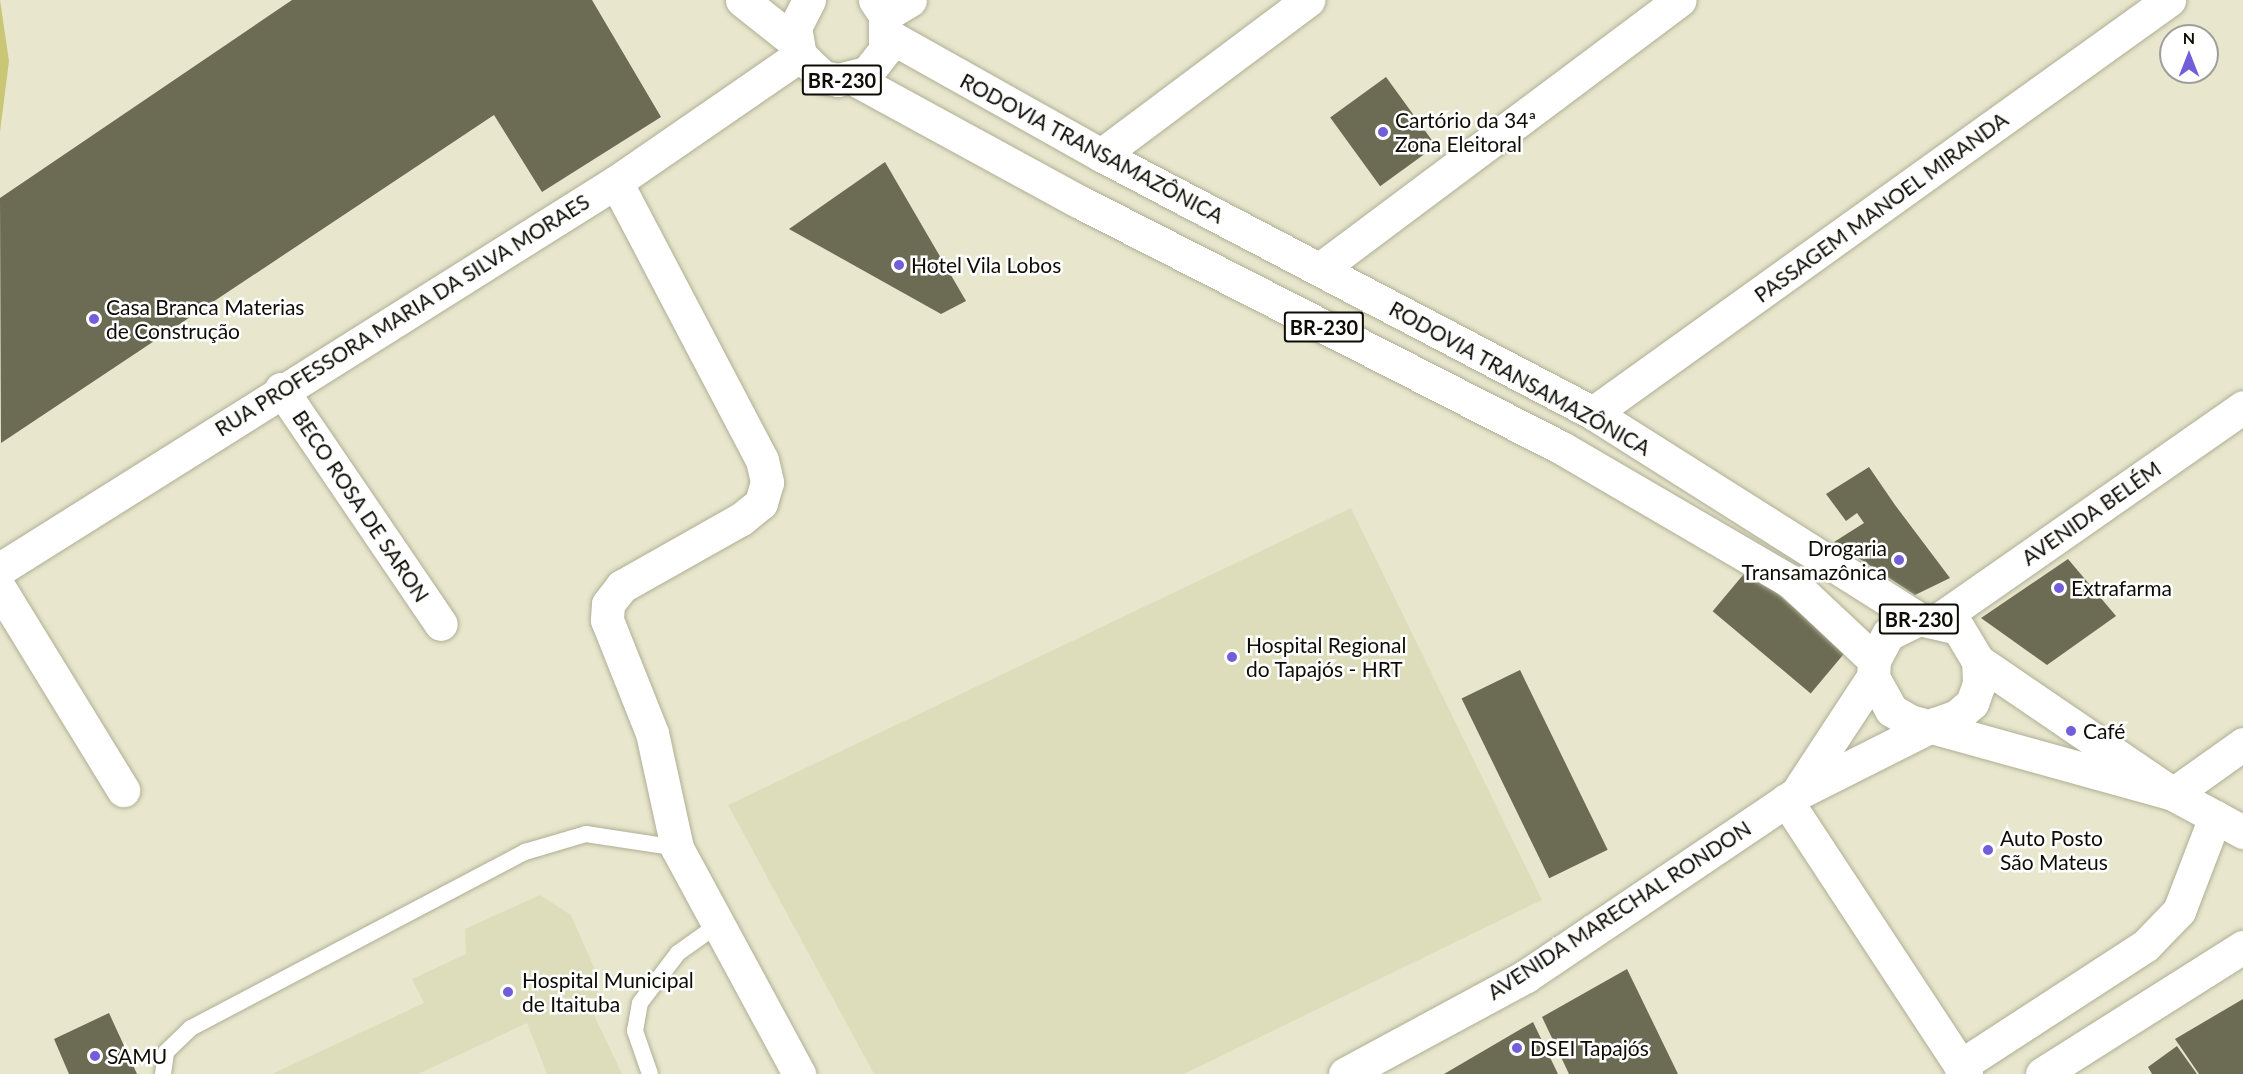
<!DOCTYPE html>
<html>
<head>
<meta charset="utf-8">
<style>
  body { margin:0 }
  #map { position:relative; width:2243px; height:1074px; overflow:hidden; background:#e8e7cd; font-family:Lato,sans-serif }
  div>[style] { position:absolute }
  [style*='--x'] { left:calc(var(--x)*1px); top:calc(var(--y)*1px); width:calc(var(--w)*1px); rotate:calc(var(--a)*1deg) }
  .built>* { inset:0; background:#deddbb }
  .water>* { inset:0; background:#c9c675 }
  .building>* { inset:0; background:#6c6c54; transform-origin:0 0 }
  .roads { filter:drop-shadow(0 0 2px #afae95) drop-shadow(0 0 2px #afae95) }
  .service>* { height:16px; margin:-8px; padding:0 8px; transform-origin:8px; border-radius:8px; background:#fff }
  .minor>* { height:33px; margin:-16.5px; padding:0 16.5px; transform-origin:16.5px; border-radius:16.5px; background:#fff }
  .tertiary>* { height:33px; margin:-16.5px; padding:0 16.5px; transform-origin:16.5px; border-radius:16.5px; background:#fff }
  .primary>* { height:33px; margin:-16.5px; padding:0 16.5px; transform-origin:16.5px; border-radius:16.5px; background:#fff }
  .dots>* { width:16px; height:16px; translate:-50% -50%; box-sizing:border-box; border:3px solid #fff; border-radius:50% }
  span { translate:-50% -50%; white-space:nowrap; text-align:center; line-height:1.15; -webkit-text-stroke:5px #fff; paint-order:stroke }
  .shield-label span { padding:2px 4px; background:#fff; border:2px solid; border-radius:4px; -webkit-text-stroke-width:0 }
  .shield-label { font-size:20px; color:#0e0d05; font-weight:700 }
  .poi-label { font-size:21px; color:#0e0d05 }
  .left { translate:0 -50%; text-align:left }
  .right { translate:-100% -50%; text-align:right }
  .street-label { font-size:21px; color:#0e0d05 }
  .north { position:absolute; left:2159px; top:24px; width:60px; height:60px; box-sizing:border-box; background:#fff; border:2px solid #9f9e9b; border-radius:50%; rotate:0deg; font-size:16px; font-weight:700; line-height:24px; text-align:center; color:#0e0d05 }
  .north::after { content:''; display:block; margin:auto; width:21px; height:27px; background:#715ed8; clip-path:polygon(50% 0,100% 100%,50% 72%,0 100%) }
</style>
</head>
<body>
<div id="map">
  <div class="built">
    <i style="clip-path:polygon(1351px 508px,1542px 900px,1184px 1074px,874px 1074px,728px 805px)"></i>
    <i style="clip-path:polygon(540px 895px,571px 915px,600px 981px,593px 1013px,622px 1074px,547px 1074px,527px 1023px,418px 1074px,272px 1074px,424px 1003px,412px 979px,466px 954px,465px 929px)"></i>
  </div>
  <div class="water">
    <i style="clip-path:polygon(0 0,9px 61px,0 132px)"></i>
  </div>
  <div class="building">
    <i style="clip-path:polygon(292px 0,592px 0,661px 117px,542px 192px,494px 115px,1px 443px,0 198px)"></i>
    <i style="left:1386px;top:77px;width:85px;height:69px;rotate:54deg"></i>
    <i style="clip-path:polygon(885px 162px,966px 301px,941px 314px,789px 229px)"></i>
    <i style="clip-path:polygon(1869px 467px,1895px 505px,1950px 578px,1915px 595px,1834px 542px,1864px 523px,1857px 513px,1846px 521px,1826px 494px)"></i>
    <i style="clip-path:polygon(2068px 559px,2116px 616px,2047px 665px,1981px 618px)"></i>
    <i style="left:1748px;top:569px;width:128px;height:55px;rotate:40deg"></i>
    <i style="left:1520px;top:670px;width:200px;height:65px;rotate:64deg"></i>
    <i style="clip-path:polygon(1627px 969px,1678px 1074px,1569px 1074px,1542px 1017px)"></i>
    <i style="clip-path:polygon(2243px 999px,2243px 1074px,2199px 1074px,2175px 1039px)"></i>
    <i style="clip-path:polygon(109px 1013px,137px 1074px,69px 1074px,54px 1039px)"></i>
    <i style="clip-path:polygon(1533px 1022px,1558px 1074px,1444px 1074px)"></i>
    <i style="clip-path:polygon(2177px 1046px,2197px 1074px,2152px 1074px,2148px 1067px)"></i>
  </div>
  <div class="roads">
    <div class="service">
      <i style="--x:163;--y:1074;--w:22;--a:-82"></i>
      <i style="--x:166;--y:1052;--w:35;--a:-44"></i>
      <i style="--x:191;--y:1028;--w:378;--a:-27.8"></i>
      <i style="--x:525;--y:852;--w:64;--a:-16.4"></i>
      <i style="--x:586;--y:834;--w:92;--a:8.7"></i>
      <i style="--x:650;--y:1074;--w:46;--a:-109.2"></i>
      <i style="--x:635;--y:1031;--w:28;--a:-80"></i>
      <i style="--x:640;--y:1003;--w:63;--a:-52.8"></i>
      <i style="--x:678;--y:953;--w:47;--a:-35.4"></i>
    </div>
    <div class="minor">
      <i style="--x:885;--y:15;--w:29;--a:-31"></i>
      <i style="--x:1101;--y:155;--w:259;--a:-36.8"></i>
      <i style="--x:616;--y:182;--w:314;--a:62.3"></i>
      <i style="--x:762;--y:460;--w:23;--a:77"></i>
      <i style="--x:767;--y:482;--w:22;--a:106"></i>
      <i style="--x:761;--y:503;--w:26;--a:141"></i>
      <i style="--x:741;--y:519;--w:137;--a:150.6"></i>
      <i style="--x:622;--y:586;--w:23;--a:128"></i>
      <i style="--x:608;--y:604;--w:16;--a:94"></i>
      <i style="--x:607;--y:620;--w:122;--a:68.3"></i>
      <i style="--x:652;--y:733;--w:118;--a:77.7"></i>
      <i style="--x:677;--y:848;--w:257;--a:61.6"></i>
      <i style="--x:1320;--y:269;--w:449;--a:-36.8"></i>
      <i style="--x:281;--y:389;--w:284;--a:55.8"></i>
      <i style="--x:1593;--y:413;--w:709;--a:-35.64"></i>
      <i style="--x:0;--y:569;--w:727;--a:-32.14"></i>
      <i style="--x:616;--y:182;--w:224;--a:-34.6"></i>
      <i style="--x:0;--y:589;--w:236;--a:58.5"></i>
      <i style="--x:1938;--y:620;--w:372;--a:-34.9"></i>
      <i style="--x:1786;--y:800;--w:328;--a:56.7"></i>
      <i style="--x:1960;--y:1066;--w:221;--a:-33"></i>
      <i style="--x:2145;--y:946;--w:49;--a:-45.8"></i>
      <i style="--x:2179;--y:911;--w:101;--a:-69"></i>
      <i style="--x:2042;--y:1074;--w:238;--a:-32.3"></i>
    </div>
    <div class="tertiary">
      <i style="--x:1800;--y:788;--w:133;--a:-56.7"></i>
      <i style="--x:2173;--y:794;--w:86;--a:-35.5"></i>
      <i style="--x:1345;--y:1074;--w:206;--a:-28.4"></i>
      <i style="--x:1526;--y:976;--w:326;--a:-34"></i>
      <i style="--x:1796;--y:794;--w:156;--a:-26.7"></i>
    </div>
    <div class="primary">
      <i style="--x:742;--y:0;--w:68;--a:38.4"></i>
      <i style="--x:809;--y:0;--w:30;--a:117"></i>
      <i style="--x:795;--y:27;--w:28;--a:80"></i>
      <i style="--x:800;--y:55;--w:32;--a:44"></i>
      <i style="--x:823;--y:77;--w:15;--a:11"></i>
      <i style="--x:838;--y:80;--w:30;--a:-14"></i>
      <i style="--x:867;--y:73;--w:29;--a:-52"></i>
      <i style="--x:885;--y:50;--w:35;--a:-90"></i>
      <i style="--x:885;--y:15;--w:18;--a:-124"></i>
      <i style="--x:889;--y:36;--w:243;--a:29.3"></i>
      <i style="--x:1101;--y:155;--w:556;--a:27.67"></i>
      <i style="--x:1593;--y:413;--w:386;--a:32.3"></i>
      <i style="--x:854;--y:79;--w:255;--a:28.6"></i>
      <i style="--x:1078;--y:201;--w:543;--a:27.04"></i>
      <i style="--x:1562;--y:448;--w:264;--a:30.3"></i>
      <i style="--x:1790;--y:581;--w:115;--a:43.2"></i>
      <i style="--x:1978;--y:661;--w:236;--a:34.3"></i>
      <i style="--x:2173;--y:794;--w:80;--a:28.5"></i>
      <i style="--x:1935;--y:724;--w:23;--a:-20"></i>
      <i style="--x:1957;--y:716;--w:20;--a:-41"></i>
      <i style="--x:1972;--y:703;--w:20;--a:-70"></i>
      <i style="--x:1979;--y:684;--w:23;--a:-92"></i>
      <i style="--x:1978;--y:661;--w:39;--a:-121"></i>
      <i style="--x:1958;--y:628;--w:40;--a:-167"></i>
      <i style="--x:1919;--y:619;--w:34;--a:154"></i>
      <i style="--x:1888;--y:634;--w:30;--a:118"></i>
      <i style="--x:1874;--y:660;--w:17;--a:93"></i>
      <i style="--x:1873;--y:677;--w:38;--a:61"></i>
      <i style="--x:1891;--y:710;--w:22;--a:30"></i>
      <i style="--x:1910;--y:721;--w:273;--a:15.5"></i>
    </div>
  </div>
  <div class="dots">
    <i style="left:1383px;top:132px;background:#715ed8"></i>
    <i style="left:899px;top:265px;background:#715ed8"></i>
    <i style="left:94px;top:319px;background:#715ed8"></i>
    <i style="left:1899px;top:560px;background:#715ed8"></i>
    <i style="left:2059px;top:588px;background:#715ed8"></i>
    <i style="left:1232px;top:657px;background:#715ed8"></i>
    <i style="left:2071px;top:731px;background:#715ed8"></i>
    <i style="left:1988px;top:850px;background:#715ed8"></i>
    <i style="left:508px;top:992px;background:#715ed8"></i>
    <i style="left:1517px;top:1048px;background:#715ed8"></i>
    <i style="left:95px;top:1056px;background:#715ed8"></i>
  </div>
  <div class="shield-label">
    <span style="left:842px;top:80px">BR-230</span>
    <span style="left:1324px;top:327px">BR-230</span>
    <span style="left:1919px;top:619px">BR-230</span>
  </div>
  <div class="poi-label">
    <span class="left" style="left:1395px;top:132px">Cartório da 34ª<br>Zona Eleitoral</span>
    <span class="left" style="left:911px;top:265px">Hotel Vila Lobos</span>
    <span class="left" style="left:106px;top:319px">Casa Branca Materias<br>de Construção</span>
    <span class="right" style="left:1887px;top:560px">Drogaria<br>Transamazônica</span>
    <span class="left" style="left:2071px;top:588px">Extrafarma</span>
    <span class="left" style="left:1246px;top:657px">Hospital Regional<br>do Tapajós - HRT</span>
    <span class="left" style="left:2083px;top:731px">Café</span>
    <span class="left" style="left:2000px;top:850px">Auto Posto<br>São Mateus</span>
    <span class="left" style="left:522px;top:992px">Hospital Municipal<br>de Itaituba</span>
    <span class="left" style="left:1530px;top:1048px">DSEI Tapajós</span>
    <span class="left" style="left:107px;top:1056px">SAMU</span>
  </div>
  <div class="street-label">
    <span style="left:1092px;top:148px;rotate:28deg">RODOVIA TRANSAMAZÔNICA</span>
    <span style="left:1881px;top:207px;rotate:-36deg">PASSAGEM MANOEL MIRANDA</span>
    <span style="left:402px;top:315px;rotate:-32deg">RUA PROFESSORA MARIA DA SILVA MORAES</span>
    <span style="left:1520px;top:378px;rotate:29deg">RODOVIA TRANSAMAZÔNICA</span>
    <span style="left:361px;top:506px;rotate:56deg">BECO ROSA DE SARON</span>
    <span style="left:2091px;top:513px;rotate:-35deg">AVENIDA BELÉM</span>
    <span style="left:1619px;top:910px;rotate:-33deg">AVENIDA MARECHAL RONDON</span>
  </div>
  <div class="north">N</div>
</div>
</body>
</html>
